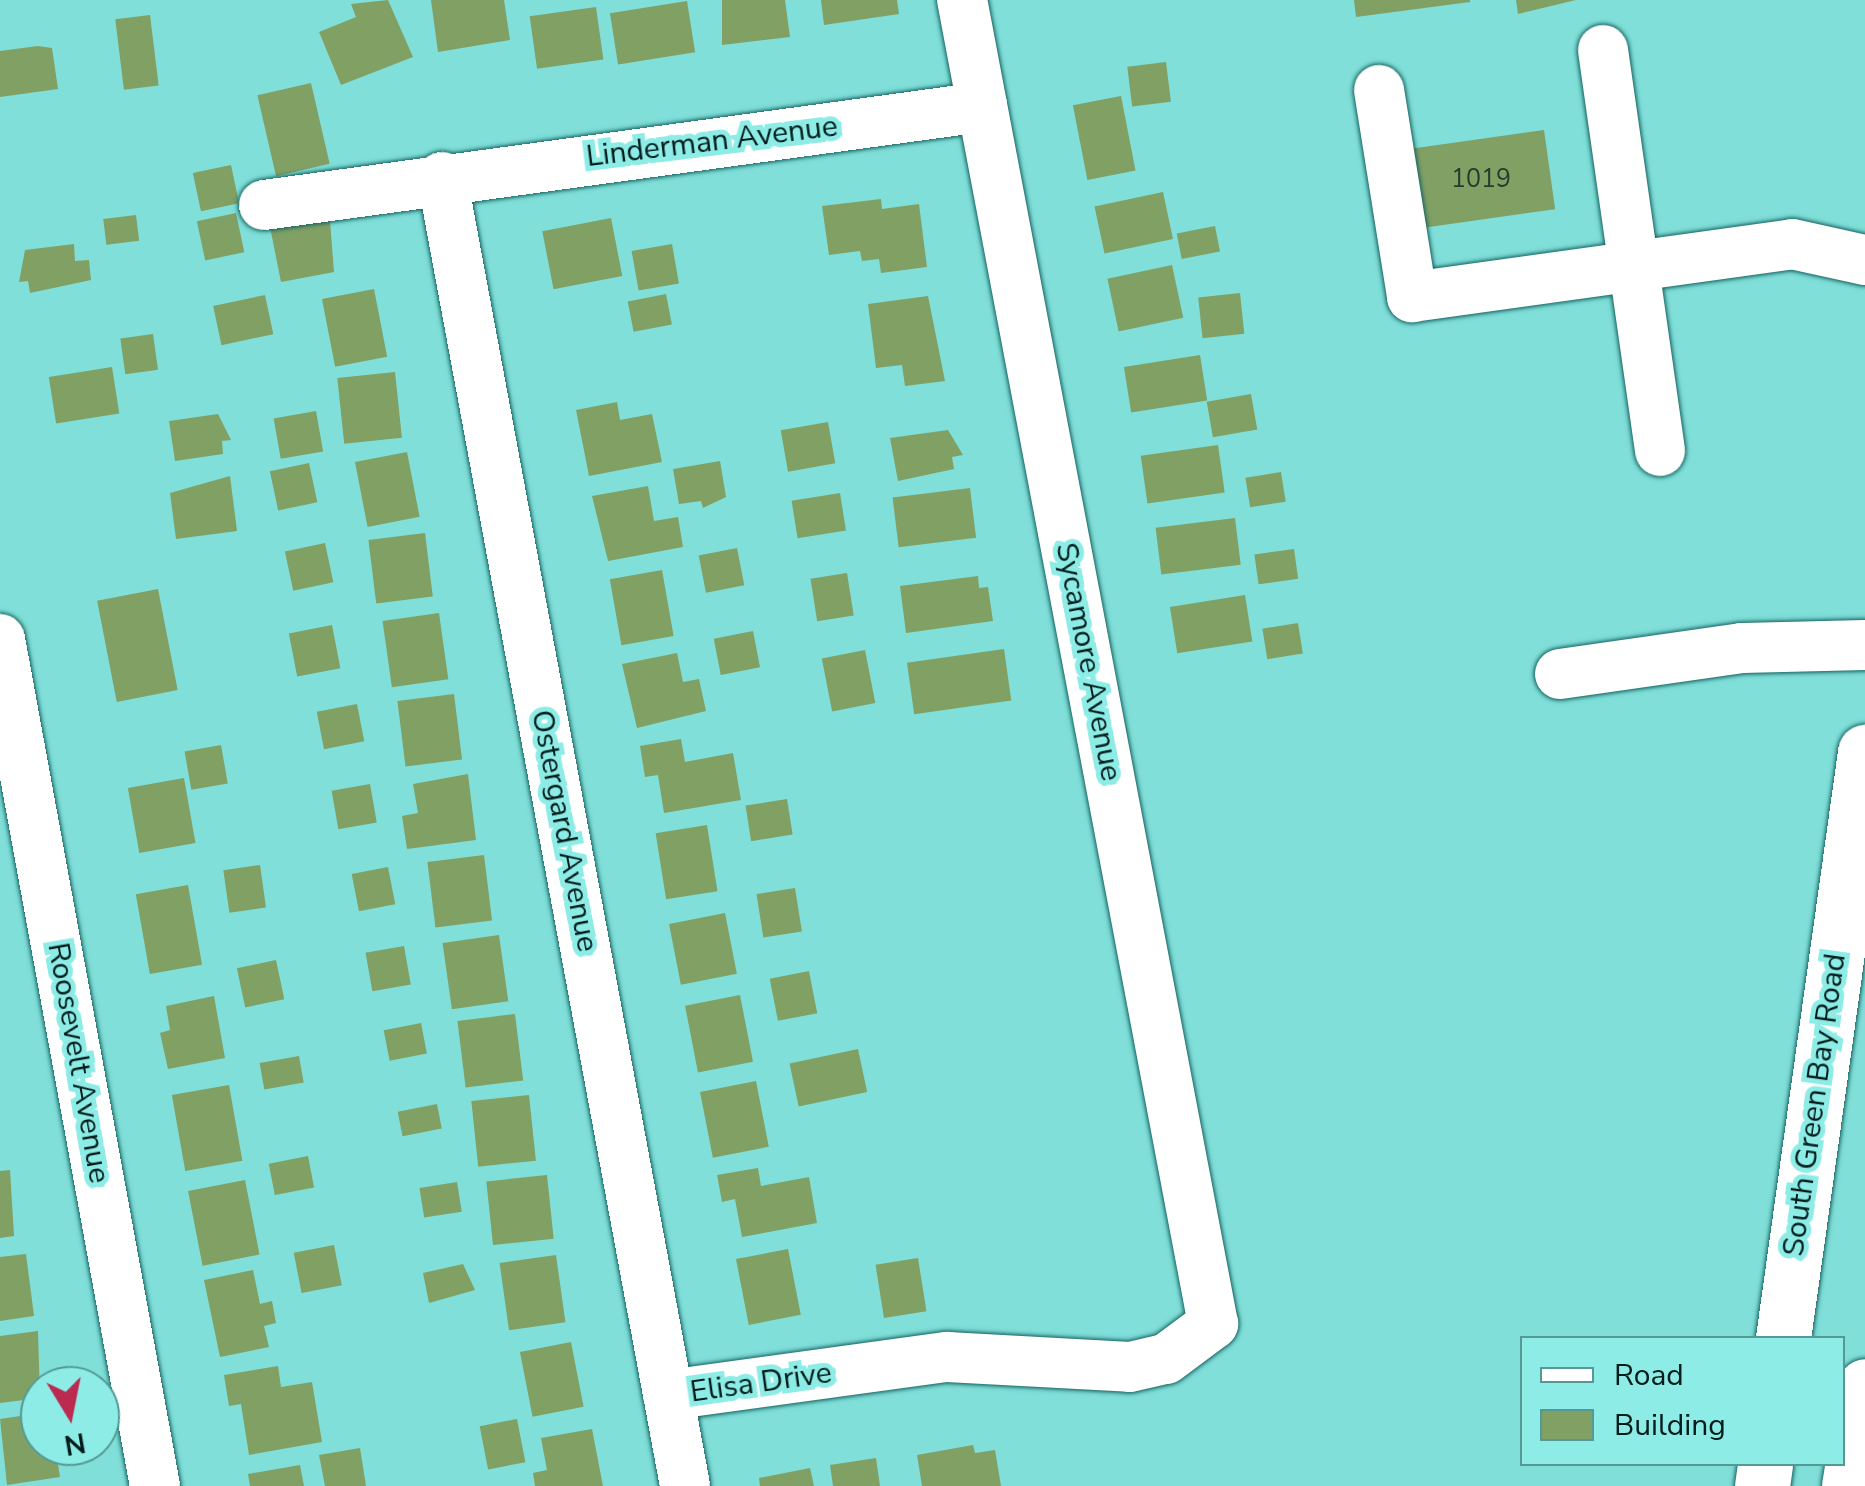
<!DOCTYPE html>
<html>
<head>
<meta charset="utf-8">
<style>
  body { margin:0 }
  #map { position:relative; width:1865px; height:1486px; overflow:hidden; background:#80dfd9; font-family:"Nunito Sans",sans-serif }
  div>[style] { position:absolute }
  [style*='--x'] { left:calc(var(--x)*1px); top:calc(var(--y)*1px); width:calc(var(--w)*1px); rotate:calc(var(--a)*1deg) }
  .building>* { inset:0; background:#81a064; transform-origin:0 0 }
  .roads { filter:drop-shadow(0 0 2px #156461) drop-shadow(0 0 2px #156461) }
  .minor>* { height:50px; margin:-25px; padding:0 25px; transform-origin:25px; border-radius:25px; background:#fff }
  .major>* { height:55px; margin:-27.5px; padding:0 27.5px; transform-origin:27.5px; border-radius:27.5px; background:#fff }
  span { translate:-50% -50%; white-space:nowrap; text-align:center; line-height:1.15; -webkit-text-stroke:10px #8dece6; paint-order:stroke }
  .number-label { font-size:25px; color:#203d2d }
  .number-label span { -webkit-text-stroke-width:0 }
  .street-label { font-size:30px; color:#001c1b }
  .legend { position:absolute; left:1520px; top:1336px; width:325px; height:130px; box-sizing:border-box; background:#8dece6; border:2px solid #559995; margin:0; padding:12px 18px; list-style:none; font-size:30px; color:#001c1b }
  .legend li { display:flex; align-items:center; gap:20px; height:50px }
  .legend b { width:50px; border:2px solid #559995 }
  .north { position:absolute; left:20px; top:1366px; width:100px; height:100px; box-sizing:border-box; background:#8dece6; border:2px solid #559995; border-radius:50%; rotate:170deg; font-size:28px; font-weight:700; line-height:40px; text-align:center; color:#001c1b }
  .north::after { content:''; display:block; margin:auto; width:35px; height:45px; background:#bb2b51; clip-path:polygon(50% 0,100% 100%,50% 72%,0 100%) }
</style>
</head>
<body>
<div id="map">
  <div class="building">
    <i style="clip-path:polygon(388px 0,413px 57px,341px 85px,319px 32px,356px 17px,351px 4px)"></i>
    <i style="clip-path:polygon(431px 0,504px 0,510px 40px,438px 52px)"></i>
    <i style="clip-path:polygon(722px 0,785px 0,790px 37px,722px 45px)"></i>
    <i style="clip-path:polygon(821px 0,897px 0,899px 14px,824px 25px)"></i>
    <i style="clip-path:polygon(1354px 0,1470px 0,1470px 2px,1356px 17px)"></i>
    <i style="clip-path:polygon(1516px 0,1576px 0,1518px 14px)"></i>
    <i style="left:687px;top:1px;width:52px;height:78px;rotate:81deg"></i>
    <i style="left:596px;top:7px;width:53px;height:67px;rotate:82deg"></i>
    <i style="left:150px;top:15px;width:71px;height:35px;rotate:83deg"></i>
    <i style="clip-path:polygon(38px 46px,52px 48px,58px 89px,0 97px,0 51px)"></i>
    <i style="left:1166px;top:62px;width:40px;height:39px;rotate:83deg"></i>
    <i style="left:311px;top:83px;width:83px;height:55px;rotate:77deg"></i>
    <i style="left:1121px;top:96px;width:76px;height:49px;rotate:79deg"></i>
    <i style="left:1544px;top:130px;width:80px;height:138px;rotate:82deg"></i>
    <i style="left:231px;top:165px;width:39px;height:39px;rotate:78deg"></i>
    <i style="left:1163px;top:192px;width:48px;height:70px;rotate:78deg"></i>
    <i style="clip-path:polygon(881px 199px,882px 209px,919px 204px,927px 267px,881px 273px,879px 259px,862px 261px,860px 251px,829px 255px,822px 206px)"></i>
    <i style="clip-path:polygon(329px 208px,334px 272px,281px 282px,269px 222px)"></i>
    <i style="left:236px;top:213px;width:40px;height:40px;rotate:78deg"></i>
    <i style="left:136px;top:215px;width:26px;height:33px;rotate:83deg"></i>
    <i style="left:611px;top:218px;width:59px;height:70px;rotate:79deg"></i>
    <i style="left:1215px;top:226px;width:26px;height:39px;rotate:79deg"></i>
    <i style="clip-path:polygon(74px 244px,75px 261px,89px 260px,91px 280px,30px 293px,28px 281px,19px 282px,25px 250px)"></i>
    <i style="left:672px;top:244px;width:40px;height:41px;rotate:80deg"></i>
    <i style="left:1172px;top:265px;width:54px;height:66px;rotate:78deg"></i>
    <i style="left:374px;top:289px;width:69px;height:53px;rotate:79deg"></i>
    <i style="left:1240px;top:293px;width:41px;height:42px;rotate:84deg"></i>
    <i style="left:666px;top:294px;width:31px;height:39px;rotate:79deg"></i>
    <i style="left:265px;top:295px;width:40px;height:53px;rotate:78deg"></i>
    <i style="clip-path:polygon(928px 296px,945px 381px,905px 386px,902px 365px,876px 368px,868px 304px)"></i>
    <i style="left:153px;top:334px;width:36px;height:33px;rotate:82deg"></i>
    <i style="left:1200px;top:355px;width:46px;height:77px;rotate:81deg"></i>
    <i style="left:112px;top:367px;width:47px;height:64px;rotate:81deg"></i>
    <i style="left:395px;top:372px;width:66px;height:58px;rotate:84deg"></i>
    <i style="left:1251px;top:394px;width:36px;height:45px;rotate:80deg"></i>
    <i style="clip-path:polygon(617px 402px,620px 420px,652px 414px,662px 462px,589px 476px,576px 410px)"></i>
    <i style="left:316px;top:411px;width:41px;height:43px;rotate:80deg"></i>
    <i style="clip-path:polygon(218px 414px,231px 440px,222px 441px,223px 454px,175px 461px,169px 421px)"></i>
    <i style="left:828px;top:422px;width:42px;height:48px;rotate:80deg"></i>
    <i style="clip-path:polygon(948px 430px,963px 455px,952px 457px,954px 469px,898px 481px,890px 438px)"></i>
    <i style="left:1218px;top:445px;width:48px;height:78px;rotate:82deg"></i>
    <i style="left:407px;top:452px;width:66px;height:53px;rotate:79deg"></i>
    <i style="clip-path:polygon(720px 461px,726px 497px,703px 508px,701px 501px,679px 504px,673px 469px)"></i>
    <i style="left:309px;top:463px;width:40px;height:40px;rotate:78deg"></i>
    <i style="left:1281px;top:472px;width:30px;height:36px;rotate:81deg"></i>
    <i style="clip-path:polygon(230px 476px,237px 531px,176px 539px,170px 493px)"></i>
    <i style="clip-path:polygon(648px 486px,654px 521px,678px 517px,683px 547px,608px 561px,592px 496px)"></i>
    <i style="left:970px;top:488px;width:50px;height:78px;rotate:83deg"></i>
    <i style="left:840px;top:493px;width:38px;height:49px;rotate:81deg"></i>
    <i style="left:1235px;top:518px;width:47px;height:80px;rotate:83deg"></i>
    <i style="left:425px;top:533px;width:64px;height:57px;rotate:83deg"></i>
    <i style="left:325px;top:543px;width:40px;height:41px;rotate:78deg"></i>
    <i style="left:737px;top:548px;width:38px;height:39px;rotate:79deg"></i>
    <i style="left:1294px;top:549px;width:30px;height:40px;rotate:82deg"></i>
    <i style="left:662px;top:570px;width:67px;height:53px;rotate:80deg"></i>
    <i style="left:847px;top:573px;width:43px;height:37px;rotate:81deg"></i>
    <i style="clip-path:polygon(978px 576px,979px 588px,988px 587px,993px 621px,906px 633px,900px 586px)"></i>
    <i style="left:158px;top:589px;width:103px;height:62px;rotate:79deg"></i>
    <i style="left:1245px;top:595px;width:47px;height:76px;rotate:81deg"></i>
    <i style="left:439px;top:613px;width:67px;height:57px;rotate:82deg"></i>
    <i style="left:1298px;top:623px;width:31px;height:36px;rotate:81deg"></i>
    <i style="left:332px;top:625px;width:44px;height:44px;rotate:79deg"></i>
    <i style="left:753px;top:631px;width:37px;height:40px;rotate:79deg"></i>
    <i style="left:1004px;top:649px;width:52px;height:98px;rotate:82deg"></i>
    <i style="left:865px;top:650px;width:54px;height:44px;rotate:79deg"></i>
    <i style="clip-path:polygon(677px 653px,683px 682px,699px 679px,706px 711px,637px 728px,622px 664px)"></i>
    <i style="left:454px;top:694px;width:66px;height:57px;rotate:83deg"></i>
    <i style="left:357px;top:704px;width:38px;height:41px;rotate:79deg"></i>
    <i style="clip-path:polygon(681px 739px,685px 762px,733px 753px,741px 800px,664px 813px,658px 775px,645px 777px,640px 746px)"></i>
    <i style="left:221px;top:745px;width:39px;height:37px;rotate:80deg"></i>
    <i style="clip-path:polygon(468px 774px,476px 840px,407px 849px,402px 816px,418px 813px,413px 784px)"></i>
    <i style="left:184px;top:778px;width:66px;height:57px;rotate:80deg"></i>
    <i style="left:370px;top:784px;width:39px;height:39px;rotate:80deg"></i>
    <i style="left:787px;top:799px;width:36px;height:42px;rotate:81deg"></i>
    <i style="left:707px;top:825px;width:67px;height:52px;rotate:81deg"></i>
    <i style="left:484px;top:855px;width:66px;height:57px;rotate:83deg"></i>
    <i style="left:260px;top:865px;width:43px;height:37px;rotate:82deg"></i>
    <i style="left:388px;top:867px;width:38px;height:37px;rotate:79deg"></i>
    <i style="left:188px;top:885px;width:81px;height:53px;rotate:80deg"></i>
    <i style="left:795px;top:888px;width:44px;height:39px;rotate:81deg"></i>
    <i style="left:725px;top:913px;width:62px;height:57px;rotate:79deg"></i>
    <i style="left:499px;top:935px;width:67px;height:57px;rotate:82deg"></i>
    <i style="left:404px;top:946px;width:39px;height:39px;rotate:80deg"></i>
    <i style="left:276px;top:960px;width:40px;height:40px;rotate:78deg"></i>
    <i style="left:809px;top:971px;width:43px;height:40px;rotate:79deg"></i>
    <i style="left:740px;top:995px;width:68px;height:56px;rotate:79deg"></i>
    <i style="clip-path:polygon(214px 996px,225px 1058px,168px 1069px,160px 1033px,170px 1030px,166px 1006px)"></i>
    <i style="left:515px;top:1014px;width:67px;height:58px;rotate:83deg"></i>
    <i style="left:421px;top:1023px;width:31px;height:38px;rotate:79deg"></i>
    <i style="left:858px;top:1049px;width:44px;height:70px;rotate:78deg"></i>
    <i style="left:299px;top:1056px;width:27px;height:40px;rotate:80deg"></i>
    <i style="left:756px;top:1081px;width:67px;height:57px;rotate:79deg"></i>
    <i style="left:229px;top:1085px;width:77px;height:58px;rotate:80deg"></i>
    <i style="left:529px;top:1095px;width:66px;height:58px;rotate:84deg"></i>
    <i style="left:437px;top:1104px;width:25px;height:40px;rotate:79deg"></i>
    <i style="left:308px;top:1156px;width:32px;height:40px;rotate:79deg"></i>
    <i style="clip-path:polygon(758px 1168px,761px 1186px,809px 1177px,817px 1223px,742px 1237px,735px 1199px,722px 1202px,717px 1175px)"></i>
    <i style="clip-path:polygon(10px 1170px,14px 1236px,0 1238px,0 1171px)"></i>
    <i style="left:547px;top:1175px;width:64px;height:61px;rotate:84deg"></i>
    <i style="left:245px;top:1180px;width:76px;height:58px;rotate:79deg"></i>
    <i style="left:457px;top:1182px;width:30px;height:38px;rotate:81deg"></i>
    <i style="left:334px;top:1245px;width:41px;height:41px;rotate:79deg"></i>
    <i style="left:788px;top:1249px;width:67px;height:53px;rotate:79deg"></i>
    <i style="clip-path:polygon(26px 1254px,34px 1316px,0 1321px,0 1257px)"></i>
    <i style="left:556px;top:1255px;width:68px;height:57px;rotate:82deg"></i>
    <i style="left:918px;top:1258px;width:54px;height:43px;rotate:81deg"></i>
    <i style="clip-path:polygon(463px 1264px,475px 1290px,429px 1303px,423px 1273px)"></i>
    <i style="clip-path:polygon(253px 1270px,260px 1304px,272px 1301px,276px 1323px,264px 1326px,269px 1347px,220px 1357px,204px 1280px)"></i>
    <i style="clip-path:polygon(38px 1331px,40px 1398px,0 1403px,0 1336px)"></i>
    <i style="left:571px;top:1342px;width:66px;height:52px;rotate:79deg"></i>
    <i style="clip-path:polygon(278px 1366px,281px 1387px,312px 1382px,322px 1442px,249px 1455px,241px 1404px,229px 1406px,224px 1375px)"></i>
    <i style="clip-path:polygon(40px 1413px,40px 1446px,55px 1446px,60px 1477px,7px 1485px,0 1419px)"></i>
    <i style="left:517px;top:1419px;width:44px;height:38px;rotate:79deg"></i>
    <i style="clip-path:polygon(592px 1429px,603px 1486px,535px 1486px,533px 1473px,547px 1470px,541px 1438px)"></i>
    <i style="clip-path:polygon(973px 1445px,975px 1453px,995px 1450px,1001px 1486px,922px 1486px,917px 1455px)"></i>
    <i style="clip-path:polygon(360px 1448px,366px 1486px,325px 1486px,319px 1455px)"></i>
    <i style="clip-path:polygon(876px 1458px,880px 1486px,833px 1486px,830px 1465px)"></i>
    <i style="clip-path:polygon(300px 1465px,304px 1486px,250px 1486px,248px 1474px)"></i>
    <i style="clip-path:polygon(810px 1468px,814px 1486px,760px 1486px,759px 1478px)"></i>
  </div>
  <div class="roads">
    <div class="minor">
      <i style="--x:1603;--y:50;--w:405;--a:81.9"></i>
      <i style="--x:1379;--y:90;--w:210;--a:80.9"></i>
      <i style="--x:1412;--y:297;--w:384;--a:-7.9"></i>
      <i style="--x:1792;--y:244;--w:75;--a:12.4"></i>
      <i style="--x:442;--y:177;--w:1331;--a:79.48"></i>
      <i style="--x:264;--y:205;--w:725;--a:-7.77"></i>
      <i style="--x:0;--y:639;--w:861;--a:79.63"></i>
      <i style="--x:1560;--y:674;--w:184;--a:-8.1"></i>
      <i style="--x:1742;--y:648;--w:123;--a:-1.4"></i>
      <i style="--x:668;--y:1395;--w:282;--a:-7.8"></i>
      <i style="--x:947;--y:1357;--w:183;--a:3.1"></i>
      <i style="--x:1130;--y:1367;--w:37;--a:-13"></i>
      <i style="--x:1166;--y:1359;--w:59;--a:-36.7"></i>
      <i style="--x:1213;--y:1324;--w:1348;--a:-100.73"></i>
    </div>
    <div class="major">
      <i style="--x:1783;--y:1338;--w:592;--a:-82.03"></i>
      <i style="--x:1762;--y:1486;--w:22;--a:-82"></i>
      <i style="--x:1849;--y:1486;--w:101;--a:-80.9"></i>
    </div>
  </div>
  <div class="number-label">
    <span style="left:1481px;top:179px">1019</span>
  </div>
  <div class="street-label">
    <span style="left:712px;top:142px;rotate:-7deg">Linderman Avenue</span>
    <span style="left:1088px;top:662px;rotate:79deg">Sycamore Avenue</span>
    <span style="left:564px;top:831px;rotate:79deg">Ostergard Avenue</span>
    <span style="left:78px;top:1063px;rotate:80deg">Roosevelt Avenue</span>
    <span style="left:1815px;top:1105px;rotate:-82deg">South Green Bay Road</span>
    <span style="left:761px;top:1383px;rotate:-8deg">Elisa Drive</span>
  </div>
  <ul class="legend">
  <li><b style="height:12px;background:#fff"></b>Road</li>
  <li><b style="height:28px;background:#81a064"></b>Building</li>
  </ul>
  <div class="north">N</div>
</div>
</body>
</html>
